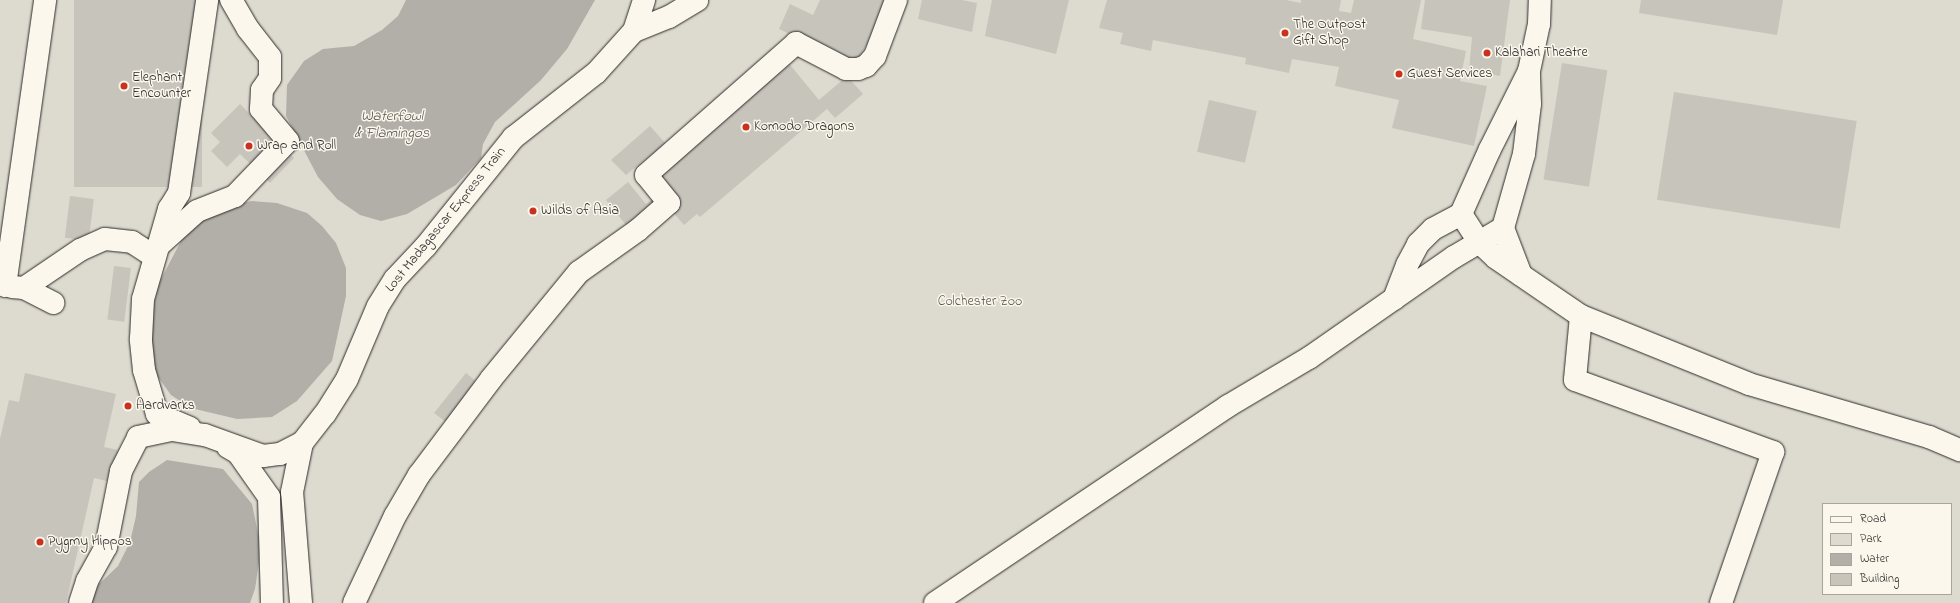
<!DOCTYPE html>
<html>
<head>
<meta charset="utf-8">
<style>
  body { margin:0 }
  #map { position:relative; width:1960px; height:603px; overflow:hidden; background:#fbf7ec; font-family:"Indie Flower",sans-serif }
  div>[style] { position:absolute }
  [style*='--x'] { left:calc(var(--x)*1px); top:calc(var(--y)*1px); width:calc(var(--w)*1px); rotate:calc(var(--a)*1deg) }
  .green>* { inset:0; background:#dddad0 }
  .water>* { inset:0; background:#b1afa7 }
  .building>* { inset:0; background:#c7c4bc; transform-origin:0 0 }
  .roads { filter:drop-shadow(0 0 1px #2b2b2b) drop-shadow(0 0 1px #2b2b2b) }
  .minor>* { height:22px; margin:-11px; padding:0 11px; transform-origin:11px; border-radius:11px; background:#fbf7ec }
  .dots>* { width:11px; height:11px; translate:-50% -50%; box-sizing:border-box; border:2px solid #fbf7ec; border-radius:50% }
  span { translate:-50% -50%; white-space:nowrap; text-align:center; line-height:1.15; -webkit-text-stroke:3px #fbf7ec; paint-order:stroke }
  .poi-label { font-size:14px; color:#2b2b2b }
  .left { translate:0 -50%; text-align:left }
  .street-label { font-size:14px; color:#2b2b2b }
  .park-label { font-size:14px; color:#585754 }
  .water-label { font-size:15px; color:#5a5956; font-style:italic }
  .legend { position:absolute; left:1822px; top:503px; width:130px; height:92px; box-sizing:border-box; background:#fbf7ec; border:1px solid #a8a59f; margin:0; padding:5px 7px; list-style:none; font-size:12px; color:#2b2b2b }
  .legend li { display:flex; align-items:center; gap:8px; height:20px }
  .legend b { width:20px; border:1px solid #a8a59f }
</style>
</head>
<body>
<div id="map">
  <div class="green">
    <i style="clip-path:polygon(evenodd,0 0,1960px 0,1960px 603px,0 603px,0 0,1823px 504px,1951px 504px,1951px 594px,1823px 594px,1823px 504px)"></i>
  </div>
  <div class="water">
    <i style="clip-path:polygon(406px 0,595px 0,567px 49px,541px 80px,495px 122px,483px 144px,481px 158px,456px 185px,407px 214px,381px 221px,360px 215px,337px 199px,318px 177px,286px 116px,287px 85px,304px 61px,323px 49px,354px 46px,382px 30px,398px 16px)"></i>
    <i style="clip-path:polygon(252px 201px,277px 203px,307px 213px,322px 226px,336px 243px,346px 268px,346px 296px,332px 361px,297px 401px,272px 417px,237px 419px,191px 408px,171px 395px,158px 377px,150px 356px,152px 310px,159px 283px,182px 239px,216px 208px)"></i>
    <i style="clip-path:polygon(167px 460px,223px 469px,252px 504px,261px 548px,255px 589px,250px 603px,91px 603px,98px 585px,118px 566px,130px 542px,136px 516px,139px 482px,149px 472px)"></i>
  </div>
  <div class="building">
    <i style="left:74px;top:0;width:128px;height:187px"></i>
    <i style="clip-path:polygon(820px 0,887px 0,873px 50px,865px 47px,857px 66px,779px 29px,790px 4px,813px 15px)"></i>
    <i style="clip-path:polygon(922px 0,962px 0,977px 3px,972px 32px,918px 19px)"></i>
    <i style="clip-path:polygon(992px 0,1069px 0,1056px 54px,985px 36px)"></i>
    <i style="clip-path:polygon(1107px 0,1286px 0,1301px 3px,1301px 0,1341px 0,1339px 11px,1351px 13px,1354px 0,1421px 0,1413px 39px,1466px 51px,1460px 81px,1487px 86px,1474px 146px,1392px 128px,1399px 100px,1335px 86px,1339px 67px,1292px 59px,1289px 73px,1245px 64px,1246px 58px,1153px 40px,1151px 51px,1120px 44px,1123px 33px,1099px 28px)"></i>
    <i style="clip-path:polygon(1425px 0,1510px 0,1500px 76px,1469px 70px,1472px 37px,1421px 29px)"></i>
    <i style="clip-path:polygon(1641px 0,1783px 0,1777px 35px,1639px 13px)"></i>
    <i style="clip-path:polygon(777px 49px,819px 100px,847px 76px,863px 94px,835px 118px,827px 109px,700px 217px,697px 214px,684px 225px,646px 181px,661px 169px,652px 154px,626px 175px,611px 160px,650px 126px,666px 144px)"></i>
    <i style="left:1562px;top:63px;width:46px;height:118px;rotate:9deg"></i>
    <i style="left:1674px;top:92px;width:185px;height:109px;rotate:9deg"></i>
    <i style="left:1209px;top:100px;width:49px;height:53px;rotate:13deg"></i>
    <i style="clip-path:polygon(240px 104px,294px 158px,270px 183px,240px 154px,227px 167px,211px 151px,220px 142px,211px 133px)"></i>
    <i style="clip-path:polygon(628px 182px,646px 204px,654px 197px,668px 212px,648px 235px,590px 278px,498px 382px,629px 229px,606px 200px)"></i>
    <i style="left:70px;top:196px;width:24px;height:42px;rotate:7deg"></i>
    <i style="left:114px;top:266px;width:17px;height:54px;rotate:7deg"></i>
    <i style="clip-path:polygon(25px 373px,116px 394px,104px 447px,118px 450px,111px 482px,94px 478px,66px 603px,0 603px,0 439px,9px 400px,19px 402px)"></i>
    <i style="clip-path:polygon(466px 373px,479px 384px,450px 425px,434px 413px)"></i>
  </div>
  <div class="roads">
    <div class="minor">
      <i style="--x:634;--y:31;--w:38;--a:-22"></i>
      <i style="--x:669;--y:17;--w:33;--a:-31"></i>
      <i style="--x:1461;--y:214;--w:33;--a:57"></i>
      <i style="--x:1479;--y:242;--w:23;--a:43"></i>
      <i style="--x:1496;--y:258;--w:103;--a:34.3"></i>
      <i style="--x:1581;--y:316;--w:181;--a:22"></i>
      <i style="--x:1749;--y:384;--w:188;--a:16.4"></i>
      <i style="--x:1929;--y:437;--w:34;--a:23"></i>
      <i style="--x:158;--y:246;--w:52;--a:-41.9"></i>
      <i style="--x:197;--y:211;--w:41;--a:-21.5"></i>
      <i style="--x:235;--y:196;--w:76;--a:-46.1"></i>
      <i style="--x:288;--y:141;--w:42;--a:-130.2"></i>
      <i style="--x:261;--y:109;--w:19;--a:-87"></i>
      <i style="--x:262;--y:90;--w:14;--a:-56"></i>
      <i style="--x:270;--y:78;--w:21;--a:-90"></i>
      <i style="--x:270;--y:57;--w:36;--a:-128"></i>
      <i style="--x:248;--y:29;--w:34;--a:-120"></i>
      <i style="--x:1521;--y:275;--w:50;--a:-111"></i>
      <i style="--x:1503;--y:228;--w:77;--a:-74.2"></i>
      <i style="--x:1524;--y:154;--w:50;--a:-83.2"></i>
      <i style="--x:1530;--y:104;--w:33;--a:-92"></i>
      <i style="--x:1529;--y:71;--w:48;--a:-78"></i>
      <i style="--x:1539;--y:24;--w:24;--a:-88"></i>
      <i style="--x:5;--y:286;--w:289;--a:-82"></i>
      <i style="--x:12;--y:287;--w:12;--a:5"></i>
      <i style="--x:24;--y:288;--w:33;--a:27"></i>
      <i style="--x:24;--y:288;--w:68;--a:-34.2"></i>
      <i style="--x:80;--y:250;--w:27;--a:-24"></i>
      <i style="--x:105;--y:239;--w:27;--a:6"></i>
      <i style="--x:132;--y:242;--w:27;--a:33"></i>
      <i style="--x:1394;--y:299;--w:36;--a:-69"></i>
      <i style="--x:1407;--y:265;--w:24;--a:-62"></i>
      <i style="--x:1418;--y:244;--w:21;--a:-45"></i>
      <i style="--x:1433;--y:229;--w:32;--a:-28"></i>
      <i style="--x:1461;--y:214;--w:71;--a:-66"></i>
      <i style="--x:1490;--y:149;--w:85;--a:-63.4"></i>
      <i style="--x:1581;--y:316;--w:64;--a:95.4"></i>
      <i style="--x:1575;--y:380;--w:211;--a:20"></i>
      <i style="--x:1773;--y:452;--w:160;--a:109"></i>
      <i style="--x:190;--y:428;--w:36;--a:-157"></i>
      <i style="--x:157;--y:414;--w:46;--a:-106.5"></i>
      <i style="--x:144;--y:370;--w:31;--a:-96"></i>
      <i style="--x:141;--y:339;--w:40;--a:-87.1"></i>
      <i style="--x:143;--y:299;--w:94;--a:-73.9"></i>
      <i style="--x:169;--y:209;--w:19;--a:-58"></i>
      <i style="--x:179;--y:193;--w:195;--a:-81.7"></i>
      <i style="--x:228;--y:447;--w:12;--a:31"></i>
      <i style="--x:238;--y:453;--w:54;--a:54.8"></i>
      <i style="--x:269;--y:497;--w:106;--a:88.4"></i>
      <i style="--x:80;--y:603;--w:23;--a:-72"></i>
      <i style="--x:87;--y:581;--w:39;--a:-61"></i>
      <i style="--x:106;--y:547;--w:77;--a:-78.8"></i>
      <i style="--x:121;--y:471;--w:38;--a:-63"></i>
      <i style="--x:138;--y:437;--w:35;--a:-12"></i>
      <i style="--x:172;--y:430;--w:33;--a:9"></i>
      <i style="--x:205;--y:435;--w:62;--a:19.9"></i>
      <i style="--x:263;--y:456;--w:17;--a:-7"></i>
      <i style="--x:280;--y:454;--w:25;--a:-27"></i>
      <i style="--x:302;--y:443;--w:37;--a:-52"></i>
      <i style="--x:325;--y:414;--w:41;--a:-57.8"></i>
      <i style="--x:347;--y:379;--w:79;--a:-67"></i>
      <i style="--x:378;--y:306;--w:32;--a:-58"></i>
      <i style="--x:395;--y:279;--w:45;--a:-46.8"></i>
      <i style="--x:426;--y:246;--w:139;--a:-51.1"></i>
      <i style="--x:513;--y:138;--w:105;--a:-38.1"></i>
      <i style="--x:596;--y:73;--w:57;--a:-47.9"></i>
      <i style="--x:634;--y:31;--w:33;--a:-72"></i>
      <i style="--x:301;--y:603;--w:111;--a:-94.6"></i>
      <i style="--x:292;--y:492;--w:50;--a:-78.5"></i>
      <i style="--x:354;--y:603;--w:96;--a:-64.8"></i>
      <i style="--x:395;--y:516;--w:48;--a:-59.7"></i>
      <i style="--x:419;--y:475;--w:120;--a:-53.1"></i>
      <i style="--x:491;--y:379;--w:139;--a:-50.6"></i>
      <i style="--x:579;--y:272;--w:72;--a:-35.4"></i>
      <i style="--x:638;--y:230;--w:41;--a:-41.1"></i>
      <i style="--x:669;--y:203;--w:36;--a:-129"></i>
      <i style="--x:646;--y:175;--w:200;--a:-41.3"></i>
      <i style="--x:796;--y:43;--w:56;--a:27.5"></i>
      <i style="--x:846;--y:69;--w:12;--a:0"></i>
      <i style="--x:858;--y:69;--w:9;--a:-21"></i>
      <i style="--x:866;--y:66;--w:13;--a:-48"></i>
      <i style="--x:875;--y:56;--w:60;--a:-69.4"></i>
      <i style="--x:935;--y:603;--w:353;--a:-33.9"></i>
      <i style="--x:1228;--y:406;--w:94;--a:-30.7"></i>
      <i style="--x:1309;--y:358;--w:177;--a:-34.9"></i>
      <i style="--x:1454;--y:257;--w:57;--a:-30.6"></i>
    </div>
  </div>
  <div class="dots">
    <i style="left:1285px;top:33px;background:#c8321e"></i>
    <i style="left:1487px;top:53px;background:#c8321e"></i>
    <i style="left:1399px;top:74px;background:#c8321e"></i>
    <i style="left:124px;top:86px;background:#c8321e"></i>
    <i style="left:746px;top:127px;background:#c8321e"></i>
    <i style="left:249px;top:146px;background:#c8321e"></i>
    <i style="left:533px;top:211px;background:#c8321e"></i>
    <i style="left:128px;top:406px;background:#c8321e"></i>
    <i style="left:40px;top:542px;background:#c8321e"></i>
  </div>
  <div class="poi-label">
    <span class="left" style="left:1293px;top:33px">The Outpost<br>Gift Shop</span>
    <span class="left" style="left:1495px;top:53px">Kalahari Theatre</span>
    <span class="left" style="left:1407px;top:74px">Guest Services</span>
    <span class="left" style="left:132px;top:86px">Elephant<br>Encounter</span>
    <span class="left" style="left:754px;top:127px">Komodo Dragons</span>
    <span class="left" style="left:257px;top:146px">Wrap and Roll</span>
    <span class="left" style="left:541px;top:211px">Wilds of Asia</span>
    <span class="left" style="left:136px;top:406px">Aardvarks</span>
    <span class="left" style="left:48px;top:542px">Pygmy Hippos</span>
  </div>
  <div class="street-label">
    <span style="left:446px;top:220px;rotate:-51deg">Lost Madagascar Express Train</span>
  </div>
  <div class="park-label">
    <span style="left:980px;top:302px">Colchester Zoo</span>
  </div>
  <div class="water-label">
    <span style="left:392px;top:125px">Waterfowl<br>&amp; Flamingos</span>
  </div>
  <ul class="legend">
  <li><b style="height:5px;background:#fbf7ec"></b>Road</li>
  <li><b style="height:11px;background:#dddad0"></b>Park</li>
  <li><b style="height:11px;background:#b1afa7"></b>Water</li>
  <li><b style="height:11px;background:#c7c4bc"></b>Building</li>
  </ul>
</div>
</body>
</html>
